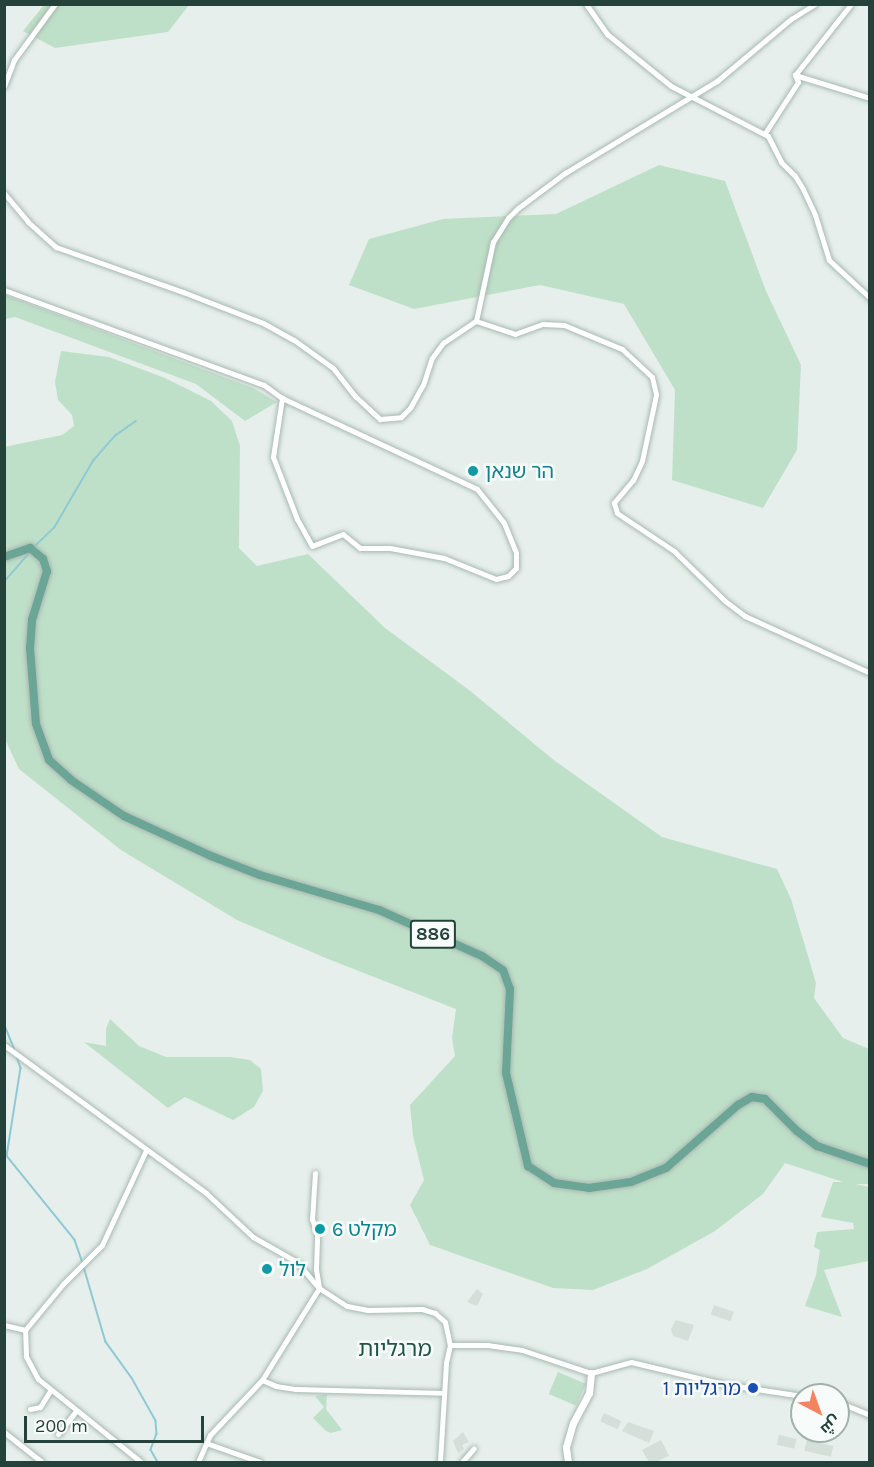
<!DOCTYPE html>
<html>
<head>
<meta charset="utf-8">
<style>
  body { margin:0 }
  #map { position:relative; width:874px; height:1467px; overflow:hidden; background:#e6efeb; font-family:Karla,Cairo,"Noto Sans Hebrew",sans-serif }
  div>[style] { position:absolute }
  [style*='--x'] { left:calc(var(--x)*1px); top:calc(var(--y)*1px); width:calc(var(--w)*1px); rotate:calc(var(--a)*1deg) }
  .built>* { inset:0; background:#d4dfda; transform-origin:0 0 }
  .green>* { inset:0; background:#bfe0c8; transform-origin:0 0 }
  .stream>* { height:1.5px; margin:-0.75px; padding:0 0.75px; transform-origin:0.75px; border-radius:0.75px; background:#8ec9d4 }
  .roads { filter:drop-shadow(0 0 2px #a8b8b2) drop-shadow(0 0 2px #a8b8b2) }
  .minor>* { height:5px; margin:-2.5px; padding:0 2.5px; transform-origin:2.5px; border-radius:2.5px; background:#fff }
  .tertiary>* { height:7px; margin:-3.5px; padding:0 3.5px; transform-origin:3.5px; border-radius:3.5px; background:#fff }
  .primary>* { height:8px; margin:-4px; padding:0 4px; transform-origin:4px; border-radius:4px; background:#6aa596 }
  .dots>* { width:16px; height:16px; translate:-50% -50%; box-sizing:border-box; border:3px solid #f7fbf9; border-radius:50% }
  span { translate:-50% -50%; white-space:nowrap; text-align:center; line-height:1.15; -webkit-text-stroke:5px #f7fbf9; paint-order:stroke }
  .shield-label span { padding:2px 4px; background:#f7fbf9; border:2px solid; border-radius:4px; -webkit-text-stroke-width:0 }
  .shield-label { font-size:18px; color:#24423a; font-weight:700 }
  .culture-label { font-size:20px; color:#0d838f }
  .left { translate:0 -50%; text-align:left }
  .transit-label { font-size:20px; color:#164399 }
  .right { translate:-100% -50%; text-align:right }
  .quarter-label { font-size:22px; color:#1f5548 }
  .frame { position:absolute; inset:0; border:6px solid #24423a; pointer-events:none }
  .north { position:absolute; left:790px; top:1383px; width:60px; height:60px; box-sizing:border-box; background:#f7fbf9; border:2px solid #a3b1ad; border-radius:50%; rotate:139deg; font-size:16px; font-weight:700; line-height:24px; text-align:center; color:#24423a }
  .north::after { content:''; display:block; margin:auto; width:21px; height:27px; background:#f4845f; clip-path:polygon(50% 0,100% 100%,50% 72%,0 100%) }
  .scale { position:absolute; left:24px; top:1416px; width:180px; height:27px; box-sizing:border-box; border:3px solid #24423a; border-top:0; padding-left:8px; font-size:18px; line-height:21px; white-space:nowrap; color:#24423a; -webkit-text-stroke:4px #f7fbf9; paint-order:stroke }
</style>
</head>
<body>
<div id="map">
  <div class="built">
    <i style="clip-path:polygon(477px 1289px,483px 1294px,477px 1306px,467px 1302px)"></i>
    <i style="left:714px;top:1305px;width:21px;height:10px;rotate:19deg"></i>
    <i style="clip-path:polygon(676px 1320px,694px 1325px,688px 1341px,673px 1336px,671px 1329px)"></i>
    <i style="left:604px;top:1413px;width:19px;height:9px;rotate:25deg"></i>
    <i style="clip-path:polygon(628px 1422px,654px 1431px,649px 1443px,622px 1431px)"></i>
    <i style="clip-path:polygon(463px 1432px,469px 1442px,462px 1445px,464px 1449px,458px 1453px,453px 1441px)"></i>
    <i style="left:779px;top:1435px;width:18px;height:10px;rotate:13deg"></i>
    <i style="clip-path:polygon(661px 1440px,669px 1456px,656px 1462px,649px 1462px,642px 1450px)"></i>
    <i style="left:807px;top:1440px;width:27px;height:11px;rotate:13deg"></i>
  </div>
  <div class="green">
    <i style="clip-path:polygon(44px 5px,189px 5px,168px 32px,55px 48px,23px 31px)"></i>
    <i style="clip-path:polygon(659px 165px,725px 181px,766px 291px,801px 365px,797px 450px,763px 508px,672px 480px,675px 390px,624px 304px,540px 285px,414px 309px,349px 285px,369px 239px,443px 219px,556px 214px)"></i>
    <i style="clip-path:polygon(5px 295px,253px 388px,277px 402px,245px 421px,196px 384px,15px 317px,5px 319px)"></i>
    <i style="clip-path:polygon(61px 351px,109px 357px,165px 378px,211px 401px,232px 421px,240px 446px,239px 548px,257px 566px,308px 554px,385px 628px,469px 690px,555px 761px,662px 837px,777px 869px,791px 899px,816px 983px,814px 998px,843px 1038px,869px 1049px,869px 1184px,856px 1184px,869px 1187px,869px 1261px,824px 1270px,842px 1317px,805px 1306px,816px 1275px,820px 1250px,814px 1247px,817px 1232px,854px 1229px,853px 1223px,821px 1217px,833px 1182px,843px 1182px,785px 1163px,763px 1194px,715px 1231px,647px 1269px,593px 1290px,553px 1288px,430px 1245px,410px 1205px,424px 1180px,413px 1136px,410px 1105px,455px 1056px,452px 1038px,456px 1009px,328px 959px,237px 920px,121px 850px,19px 769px,4px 737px,4px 447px,62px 435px,74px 426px,72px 415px,58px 400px,55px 382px)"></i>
    <i style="clip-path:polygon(110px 1019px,139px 1046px,166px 1057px,230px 1057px,250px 1060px,261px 1069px,263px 1091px,254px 1107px,233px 1120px,185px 1097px,168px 1108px,84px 1042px,106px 1046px,106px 1029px)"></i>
    <i style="left:558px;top:1372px;width:30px;height:24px;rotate:23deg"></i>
    <i style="clip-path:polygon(327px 1394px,326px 1409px,342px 1430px,331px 1433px,326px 1431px,313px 1418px,324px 1407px,315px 1396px)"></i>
  </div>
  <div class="stream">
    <i style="--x:34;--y:547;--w:28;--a:-44"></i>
    <i style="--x:54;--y:528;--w:78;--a:-59.8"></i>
    <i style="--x:93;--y:461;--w:35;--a:-49"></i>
    <i style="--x:116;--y:435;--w:24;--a:-35"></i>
    <i style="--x:4;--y:582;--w:38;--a:-49"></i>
    <i style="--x:4;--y:1023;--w:29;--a:68"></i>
    <i style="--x:17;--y:1057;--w:12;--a:70"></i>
    <i style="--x:21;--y:1068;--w:89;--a:99"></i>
    <i style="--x:7;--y:1156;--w:108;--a:51"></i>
    <i style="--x:75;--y:1240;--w:24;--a:71"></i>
    <i style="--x:84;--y:1267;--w:78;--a:73.7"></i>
    <i style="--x:106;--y:1342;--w:44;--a:54.2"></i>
    <i style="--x:132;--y:1378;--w:49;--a:60.8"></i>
    <i style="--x:156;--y:1421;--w:13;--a:86"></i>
    <i style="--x:157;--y:1434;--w:17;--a:111"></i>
    <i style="--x:151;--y:1450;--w:14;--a:60"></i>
  </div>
  <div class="roads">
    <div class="minor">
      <i style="--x:586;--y:4;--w:37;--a:55"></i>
      <i style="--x:607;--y:34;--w:82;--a:39.1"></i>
      <i style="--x:671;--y:86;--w:109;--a:27.3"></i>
      <i style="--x:768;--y:136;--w:29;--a:63"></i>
      <i style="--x:781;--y:162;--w:20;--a:45"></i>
      <i style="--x:795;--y:176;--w:15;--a:58"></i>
      <i style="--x:803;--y:189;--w:29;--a:65"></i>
      <i style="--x:815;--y:215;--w:47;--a:72.7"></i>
      <i style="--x:829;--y:260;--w:56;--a:42.8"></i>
      <i style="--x:795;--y:75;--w:78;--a:17"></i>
      <i style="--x:4;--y:86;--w:28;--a:-69"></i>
      <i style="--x:14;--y:60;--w:69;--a:-53.8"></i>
      <i style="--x:765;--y:133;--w:61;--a:-57.1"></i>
      <i style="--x:798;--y:82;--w:8;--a:-113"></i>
      <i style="--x:795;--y:75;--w:90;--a:-51.7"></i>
      <i style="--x:4;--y:193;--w:38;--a:50"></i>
      <i style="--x:28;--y:222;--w:38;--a:42"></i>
      <i style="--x:56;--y:247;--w:135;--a:19.5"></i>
      <i style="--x:183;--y:292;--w:86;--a:21.2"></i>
      <i style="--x:263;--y:323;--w:35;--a:29"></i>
      <i style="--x:294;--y:340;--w:48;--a:35.7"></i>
      <i style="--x:333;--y:368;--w:36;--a:52"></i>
      <i style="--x:355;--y:396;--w:34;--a:43"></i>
      <i style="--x:380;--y:419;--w:21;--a:-5"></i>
      <i style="--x:401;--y:417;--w:13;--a:-45"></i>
      <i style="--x:410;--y:408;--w:26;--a:-61"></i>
      <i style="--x:423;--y:385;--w:28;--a:-72"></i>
      <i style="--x:432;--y:358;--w:19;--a:-54"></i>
      <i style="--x:443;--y:343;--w:40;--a:-34"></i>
      <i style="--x:476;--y:321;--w:41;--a:18.4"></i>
      <i style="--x:515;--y:334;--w:30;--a:-20"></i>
      <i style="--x:543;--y:324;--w:21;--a:3"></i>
      <i style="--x:564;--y:325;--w:63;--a:22.5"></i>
      <i style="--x:622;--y:349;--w:41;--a:43"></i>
      <i style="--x:652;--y:377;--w:18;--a:77"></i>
      <i style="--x:656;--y:395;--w:67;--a:102"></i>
      <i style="--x:642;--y:461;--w:21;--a:115"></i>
      <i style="--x:633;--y:480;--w:30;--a:130"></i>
      <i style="--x:614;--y:503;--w:10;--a:73"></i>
      <i style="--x:617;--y:513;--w:69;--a:33.7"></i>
      <i style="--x:674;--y:551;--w:71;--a:44.4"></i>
      <i style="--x:725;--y:601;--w:25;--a:37"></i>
      <i style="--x:745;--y:616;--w:137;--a:24.5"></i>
      <i style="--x:4;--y:290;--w:277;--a:20.1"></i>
      <i style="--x:264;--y:385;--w:22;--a:36"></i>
      <i style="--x:476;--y:321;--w:81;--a:-77.9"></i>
      <i style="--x:493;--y:242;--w:28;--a:-58"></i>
      <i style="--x:508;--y:218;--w:14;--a:-45"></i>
      <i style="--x:518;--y:208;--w:59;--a:-36.7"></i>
      <i style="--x:565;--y:173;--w:178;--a:-31.2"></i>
      <i style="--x:717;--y:81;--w:97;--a:-40"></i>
      <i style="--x:791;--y:19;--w:28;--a:-32"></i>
      <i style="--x:282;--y:398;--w:215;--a:25"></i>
      <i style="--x:477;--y:489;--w:43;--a:51.5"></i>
      <i style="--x:504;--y:523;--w:32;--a:68"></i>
      <i style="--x:516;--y:553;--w:15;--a:90"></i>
      <i style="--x:516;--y:568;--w:11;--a:135"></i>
      <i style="--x:508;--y:576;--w:12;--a:166"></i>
      <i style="--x:496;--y:579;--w:56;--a:-158"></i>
      <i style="--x:444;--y:558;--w:55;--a:-169.5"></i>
      <i style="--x:390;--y:548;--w:30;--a:180"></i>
      <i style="--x:360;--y:548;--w:22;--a:-141"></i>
      <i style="--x:343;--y:534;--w:33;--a:159"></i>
      <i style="--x:312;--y:546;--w:31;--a:-119"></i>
      <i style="--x:297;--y:519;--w:66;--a:-111.2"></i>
      <i style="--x:273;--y:457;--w:60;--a:-81.3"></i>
      <i style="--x:4;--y:1045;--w:250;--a:36.2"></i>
      <i style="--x:206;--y:1193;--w:64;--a:43.1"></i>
      <i style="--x:253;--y:1237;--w:51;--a:29.6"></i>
      <i style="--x:297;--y:1262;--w:34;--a:50"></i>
      <i style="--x:319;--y:1288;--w:33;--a:33"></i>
      <i style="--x:347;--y:1306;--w:21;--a:11"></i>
      <i style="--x:368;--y:1310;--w:54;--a:-1.1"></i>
      <i style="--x:422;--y:1309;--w:14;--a:17"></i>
      <i style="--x:435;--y:1313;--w:13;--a:42"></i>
      <i style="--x:445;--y:1322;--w:24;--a:78"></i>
      <i style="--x:450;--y:1345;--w:18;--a:103"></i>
      <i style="--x:446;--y:1363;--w:99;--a:93.5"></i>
      <i style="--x:4;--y:1325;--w:22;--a:13"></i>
      <i style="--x:450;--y:1345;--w:37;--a:0"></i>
      <i style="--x:487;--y:1345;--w:35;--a:8"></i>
      <i style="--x:522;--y:1350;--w:73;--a:18.4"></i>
      <i style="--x:591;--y:1373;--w:41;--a:-15.4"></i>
      <i style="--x:631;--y:1362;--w:95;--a:13.4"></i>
      <i style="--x:723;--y:1384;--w:80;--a:8.6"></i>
      <i style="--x:262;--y:1380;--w:15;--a:23"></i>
      <i style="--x:276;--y:1386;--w:20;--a:9"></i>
      <i style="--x:296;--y:1389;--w:148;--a:1.5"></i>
      <i style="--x:838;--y:1402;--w:35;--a:22"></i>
      <i style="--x:30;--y:1409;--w:10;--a:-11"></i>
      <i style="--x:40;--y:1407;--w:19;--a:-58"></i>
      <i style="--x:4;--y:1432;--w:48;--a:38.3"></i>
      <i style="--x:58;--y:1434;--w:29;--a:-52"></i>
      <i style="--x:206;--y:1443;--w:57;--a:19.4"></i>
      <i style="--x:141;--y:1462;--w:132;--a:-141.1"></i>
      <i style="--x:38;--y:1379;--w:26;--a:-118"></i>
      <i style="--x:26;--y:1356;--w:26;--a:-92"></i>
      <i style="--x:25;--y:1330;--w:60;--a:-50.4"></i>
      <i style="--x:63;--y:1284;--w:55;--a:-45"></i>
      <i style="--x:102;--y:1245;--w:105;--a:-65.1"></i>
      <i style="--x:198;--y:1462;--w:30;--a:-66"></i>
      <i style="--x:210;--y:1435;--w:76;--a:-46.6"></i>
      <i style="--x:262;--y:1380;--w:108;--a:-58.2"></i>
      <i style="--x:319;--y:1288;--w:19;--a:-99"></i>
      <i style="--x:316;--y:1269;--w:35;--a:-88"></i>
      <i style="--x:317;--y:1234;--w:16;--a:-108"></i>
      <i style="--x:312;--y:1219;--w:46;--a:-86.3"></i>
      <i style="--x:462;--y:1462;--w:18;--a:-49"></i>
    </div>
    <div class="tertiary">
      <i style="--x:568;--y:1462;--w:15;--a:-98"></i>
      <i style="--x:566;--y:1447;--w:25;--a:-74"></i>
      <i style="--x:573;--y:1423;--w:34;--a:-62"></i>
      <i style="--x:589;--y:1393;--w:20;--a:-84"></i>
    </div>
    <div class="primary">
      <i style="--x:4;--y:557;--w:28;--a:-19"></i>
      <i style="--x:30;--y:548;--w:17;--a:40"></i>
      <i style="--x:43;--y:559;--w:13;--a:72"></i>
      <i style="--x:47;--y:571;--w:51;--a:107"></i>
      <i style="--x:32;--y:620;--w:28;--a:94"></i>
      <i style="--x:30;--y:648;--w:76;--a:85.5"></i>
      <i style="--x:36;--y:724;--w:38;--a:70"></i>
      <i style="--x:49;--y:760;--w:30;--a:42"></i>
      <i style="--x:71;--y:780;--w:64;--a:34.2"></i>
      <i style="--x:124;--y:816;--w:96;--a:24.7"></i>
      <i style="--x:211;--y:856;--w:53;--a:21.2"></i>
      <i style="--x:260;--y:875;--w:124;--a:16.4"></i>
      <i style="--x:379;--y:910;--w:113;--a:24.1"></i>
      <i style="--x:482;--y:956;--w:25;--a:34"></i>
      <i style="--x:503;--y:970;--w:20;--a:70"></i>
      <i style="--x:510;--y:989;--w:84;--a:92.7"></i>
      <i style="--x:506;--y:1073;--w:96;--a:76.7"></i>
      <i style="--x:528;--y:1166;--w:31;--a:33"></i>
      <i style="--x:554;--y:1183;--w:35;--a:8"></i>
      <i style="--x:589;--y:1188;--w:42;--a:-8.1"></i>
      <i style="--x:631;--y:1182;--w:38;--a:-22"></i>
      <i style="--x:666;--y:1168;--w:96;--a:-41.2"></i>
      <i style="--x:738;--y:1105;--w:16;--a:-30"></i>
      <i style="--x:752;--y:1097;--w:13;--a:9"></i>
      <i style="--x:765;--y:1099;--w:45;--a:45"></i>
      <i style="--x:797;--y:1131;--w:25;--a:37"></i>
      <i style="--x:817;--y:1146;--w:56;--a:18.8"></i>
    </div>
  </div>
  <div class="dots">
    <i style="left:473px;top:471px;background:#0f9aa8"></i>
    <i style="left:320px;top:1229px;background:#0f9aa8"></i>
    <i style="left:267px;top:1269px;background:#0f9aa8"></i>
    <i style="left:753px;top:1388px;background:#1a4fb4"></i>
  </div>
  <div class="shield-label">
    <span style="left:433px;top:934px">886</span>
  </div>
  <div class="culture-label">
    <span class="left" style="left:485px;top:471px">הר שנאן</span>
    <span class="left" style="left:332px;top:1229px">מקלט 6</span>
    <span class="left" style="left:279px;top:1269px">לול</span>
  </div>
  <div class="transit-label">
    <span class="right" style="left:741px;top:1388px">מרגליות 1</span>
  </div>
  <div class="quarter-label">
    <span style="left:395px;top:1350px">מרגליות</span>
  </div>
  <div class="frame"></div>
  <div class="north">ش</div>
  <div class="scale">200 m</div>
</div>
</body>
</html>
